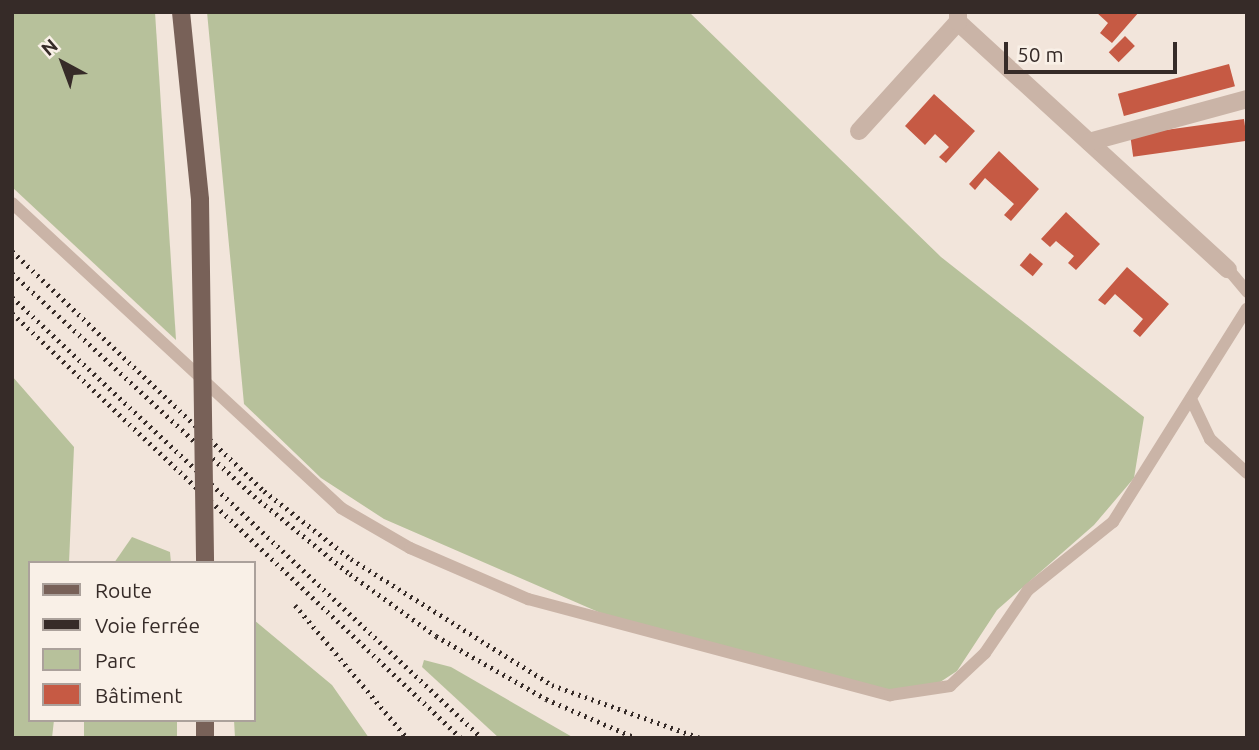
<!DOCTYPE html>
<html>
<head>
<meta charset="utf-8">
<style>
  body { margin:0 }
  #map { position:relative; width:1259px; height:750px; overflow:hidden; background:#f2e5db; font-family:Ubuntu,sans-serif }
  div>[style] { position:absolute }
  [style*='--x'] { left:calc(var(--x)*1px); top:calc(var(--y)*1px); width:calc(var(--w)*1px); rotate:calc(var(--a)*1deg) }
  .green>* { inset:0; background:#b7c19b; transform-origin:0 0 }
  .building>* { inset:0; background:#c65a44; transform-origin:0 0 }
  .service>* { height:12px; margin:-6px; padding:0 6px; transform-origin:6px; border-radius:6px; background:#cab4a7 }
  .minor>* { height:18px; margin:-9px; padding:0 9px; transform-origin:9px; border-radius:9px; background:#cab4a7 }
  .primary>* { height:18px; margin:-9px; padding:0 9px; transform-origin:9px; border-radius:9px; background:#786158 }
  .rail>* { height:5px; margin-top:-2.5px; transform-origin:0; background:repeating-linear-gradient(90deg,#362b28 0 2px,transparent 0 7px) }
  .primary-bridge>* { height:18px; margin:-9px; padding:0 9px; transform-origin:9px; border-radius:9px; background:#786158 }
  span { translate:-50% -50%; white-space:nowrap; text-align:center; line-height:1.15; -webkit-text-stroke:5px #f9f0e7; paint-order:stroke }
  .frame { position:absolute; inset:0; border:14px solid #362b28; pointer-events:none }
  .legend { position:absolute; left:28px; top:561px; width:228px; height:161px; box-sizing:border-box; background:#f9f0e7; border:2px solid #aba19b; margin:0; padding:9px 12px; list-style:none; font-size:21px; color:#362b28 }
  .legend li { display:flex; align-items:center; gap:14px; height:35px }
  .legend b { width:35px; border:2px solid #aba19b }
  .north { position:absolute; left:28px; top:28px; width:70px; height:70px; -webkit-text-stroke:5px #f9f0e7; paint-order:stroke; rotate:319deg; font-size:19px; font-weight:700; line-height:28px; text-align:center; color:#362b28 }
  .north::after { content:''; display:block; margin:auto; width:24px; height:32px; background:#362b28; clip-path:polygon(50% 0,100% 100%,50% 72%,0 100%) }
  .scale { position:absolute; left:1004px; top:42px; width:173px; height:32px; box-sizing:border-box; border:4px solid #362b28; border-top:0; padding-left:9px; font-size:21px; line-height:24px; white-space:nowrap; color:#362b28; -webkit-text-stroke:5px #f9f0e7; paint-order:stroke }
</style>
</head>
<body>
<div id="map">
  <div class="green">
    <i style="clip-path:polygon(12px 12px,155px 12px,176px 340px,12px 187px)"></i>
    <i style="clip-path:polygon(207px 12px,689px 12px,941px 257px,1144px 417px,1134px 478px,1094px 525px,997px 610px,957px 671px,928px 690px,893px 691px,626px 624px,384px 519px,321px 478px,244px 404px)"></i>
    <i style="clip-path:polygon(12px 376px,74px 447px,69px 563px,30px 563px,30px 720px,54px 720px,52px 738px,12px 738px)"></i>
    <i style="clip-path:polygon(132px 537px,170px 552px,171px 563px,114px 563px)"></i>
    <i style="clip-path:polygon(254px 620px,332px 685px,369px 738px,235px 738px,234px 720px,254px 720px)"></i>
    <i style="clip-path:polygon(424px 660px,451px 667px,574px 738px,499px 738px,422px 667px)"></i>
    <i style="left:84px;top:720px;width:93px;height:18px"></i>
  </div>
  <div class="building">
    <i style="clip-path:polygon(1096px 12px,1139px 12px,1112px 43px,1100px 33px,1108px 23px)"></i>
    <i style="left:1125px;top:36px;width:14px;height:23px;rotate:45deg"></i>
    <i style="left:1229px;top:64px;width:23px;height:115px;rotate:75deg"></i>
    <i style="clip-path:polygon(934px 94px,975px 131px,946px 163px,939px 157px,949px 147px,935px 134px,925px 145px,905px 126px)"></i>
    <i style="left:1244px;top:119px;width:22px;height:115px;rotate:82deg"></i>
    <i style="clip-path:polygon(999px 151px,1039px 189px,1011px 221px,1004px 215px,1014px 204px,985px 178px,975px 190px,969px 184px)"></i>
    <i style="clip-path:polygon(1066px 212px,1100px 244px,1076px 270px,1068px 263px,1074px 256px,1056px 241px,1050px 247px,1041px 239px)"></i>
    <i style="left:1030px;top:253px;width:17px;height:16px;rotate:40deg"></i>
    <i style="clip-path:polygon(1127px 267px,1169px 304px,1140px 337px,1133px 331px,1143px 319px,1115px 294px,1105px 305px,1098px 300px)"></i>
  </div>
  <div class="service">
    <i style="--x:12;--y:203;--w:449;--a:42.8"></i>
    <i style="--x:341;--y:508;--w:80;--a:30.1"></i>
    <i style="--x:410;--y:548;--w:129;--a:23.4"></i>
    <i style="--x:528;--y:599;--w:375;--a:14.9"></i>
    <i style="--x:890;--y:695;--w:61;--a:-8.5"></i>
    <i style="--x:950;--y:686;--w:48;--a:-43.3"></i>
    <i style="--x:985;--y:653;--w:76;--a:-55.7"></i>
    <i style="--x:1028;--y:590;--w:109;--a:-38.7"></i>
    <i style="--x:1113;--y:522;--w:252;--a:-57.9"></i>
    <i style="--x:1228;--y:269;--w:30;--a:50"></i>
    <i style="--x:1191;--y:399;--w:44;--a:64.6"></i>
    <i style="--x:1210;--y:439;--w:50;--a:42.6"></i>
  </div>
  <div class="minor">
    <i style="--x:958;--y:22;--w:366;--a:42.5"></i>
    <i style="--x:859;--y:131;--w:147;--a:-47.8"></i>
    <i style="--x:958;--y:22;--w:10;--a:-90"></i>
    <i style="--x:1089;--y:142;--w:164;--a:-15.2"></i>
  </div>
  <div class="primary">
    <i style="--x:181;--y:12;--w:189;--a:84.2"></i>
    <i style="--x:205;--y:738;--w:18;--a:-90"></i>
  </div>
  <div class="rail">
    <i style="--x:12;--y:251;--w:348;--a:43.6"></i>
    <i style="--x:264;--y:491;--w:110;--a:38"></i>
    <i style="--x:351;--y:559;--w:237;--a:32.1"></i>
    <i style="--x:552;--y:685;--w:157;--a:19.7"></i>
    <i style="--x:12;--y:273;--w:329;--a:42.7"></i>
    <i style="--x:254;--y:496;--w:124;--a:39.1"></i>
    <i style="--x:350;--y:574;--w:106;--a:35.8"></i>
    <i style="--x:436;--y:636;--w:127;--a:29.8"></i>
    <i style="--x:546;--y:699;--w:98;--a:23.4"></i>
    <i style="--x:12;--y:297;--w:645;--a:43.18"></i>
    <i style="--x:12;--y:313;--w:618;--a:43.43"></i>
    <i style="--x:295;--y:605;--w:174;--a:49.9"></i>
  </div>
  <div class="primary-bridge">
    <i style="--x:200;--y:200;--w:363;--a:89.2"></i>
  </div>
  <div class="frame"></div>
  <ul class="legend">
  <li><b style="height:9px;background:#786158"></b>Route</li>
  <li><b style="height:9px;background:#362b28"></b>Voie ferrée</li>
  <li><b style="height:19px;background:#b7c19b"></b>Parc</li>
  <li><b style="height:19px;background:#c65a44"></b>Bâtiment</li>
  </ul>
  <div class="north">N</div>
  <div class="scale">50 m</div>
</div>
</body>
</html>
